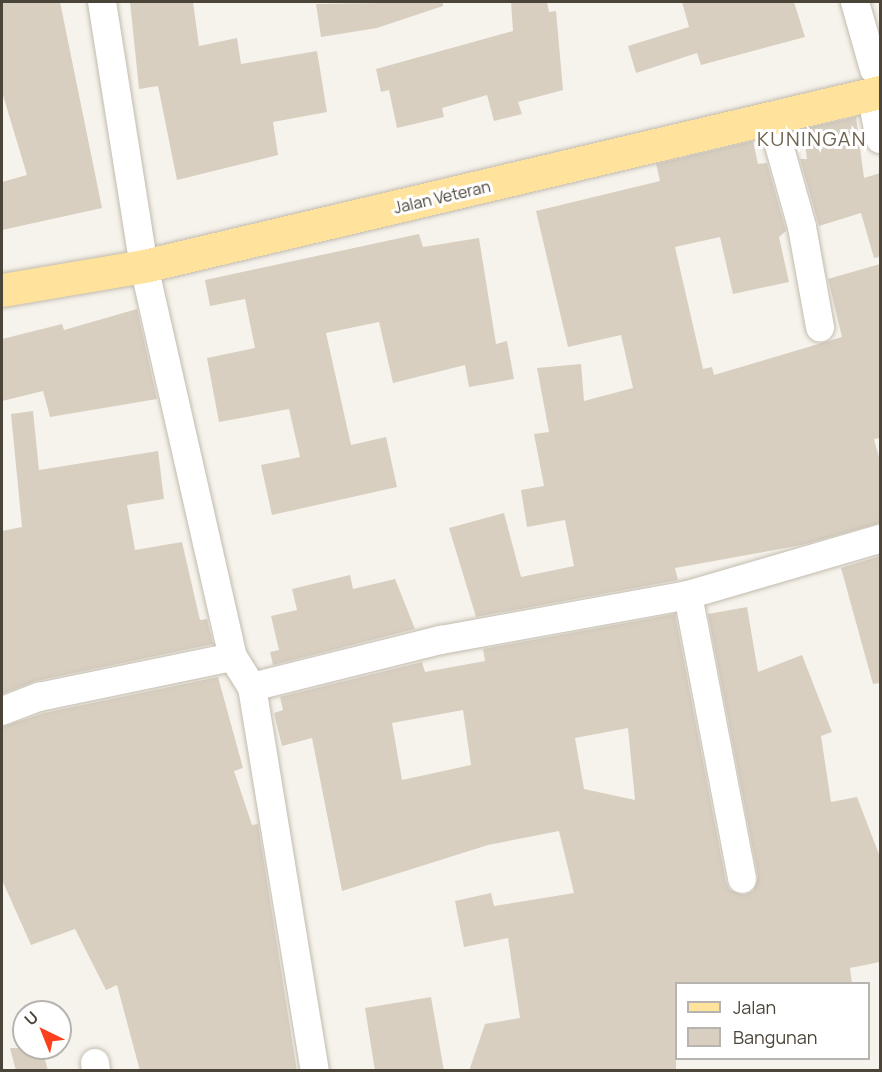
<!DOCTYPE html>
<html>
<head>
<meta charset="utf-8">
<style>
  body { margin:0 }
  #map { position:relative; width:882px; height:1072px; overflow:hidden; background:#f6f3ec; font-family:Manrope,sans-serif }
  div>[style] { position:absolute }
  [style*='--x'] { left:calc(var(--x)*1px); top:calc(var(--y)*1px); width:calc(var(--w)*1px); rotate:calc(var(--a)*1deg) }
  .building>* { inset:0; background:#d8cfc1 }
  .roads { filter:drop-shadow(0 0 2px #c2bbae) drop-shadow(0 0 2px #c2bbae) }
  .minor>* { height:28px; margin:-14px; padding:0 14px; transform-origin:14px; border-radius:14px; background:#fff }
  .major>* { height:33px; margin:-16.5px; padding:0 16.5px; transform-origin:16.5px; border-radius:16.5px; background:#ffe39c }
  span { translate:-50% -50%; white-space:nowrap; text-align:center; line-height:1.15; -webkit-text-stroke:6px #fff; paint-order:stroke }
  .street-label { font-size:16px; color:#4b4439 }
  .quarter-label { font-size:20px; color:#6e6250; letter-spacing:1.5px }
  .frame { position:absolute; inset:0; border:3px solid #4b4439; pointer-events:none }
  .legend { position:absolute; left:675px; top:982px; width:195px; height:78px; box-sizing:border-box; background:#fff; border:2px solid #b7b4b0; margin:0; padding:8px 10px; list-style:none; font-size:18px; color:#4b4439 }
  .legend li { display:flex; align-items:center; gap:12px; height:30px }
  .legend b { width:30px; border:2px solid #b7b4b0 }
  .north { position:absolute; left:12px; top:1000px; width:60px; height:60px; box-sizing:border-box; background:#fff; border:2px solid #b7b4b0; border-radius:50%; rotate:317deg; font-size:16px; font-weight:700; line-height:24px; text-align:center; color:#4b4439 }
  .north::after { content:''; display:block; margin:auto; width:21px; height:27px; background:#fc3f1d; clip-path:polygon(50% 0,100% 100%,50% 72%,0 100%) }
</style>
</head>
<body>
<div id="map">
  <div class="building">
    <i style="clip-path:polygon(2px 2px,60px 2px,102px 208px,2px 230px,2px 182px,27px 175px,2px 92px)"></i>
    <i style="clip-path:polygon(130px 2px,193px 2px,199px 46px,237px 38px,241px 64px,317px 51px,327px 112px,273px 122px,278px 155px,177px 180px,158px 86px,139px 89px)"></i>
    <i style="clip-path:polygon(443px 2px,443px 6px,377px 28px,321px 37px,316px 4px)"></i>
    <i style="clip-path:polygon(511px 2px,547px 2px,549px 12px,556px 11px,563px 90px,518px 102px,522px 114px,494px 121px,487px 95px,442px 108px,444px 117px,397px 128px,389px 90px,381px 92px,376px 69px,513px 31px)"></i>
    <i style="clip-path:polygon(682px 2px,794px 2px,805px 37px,701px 65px,697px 53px,636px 73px,628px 46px,689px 27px)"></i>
    <i style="clip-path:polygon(856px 117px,864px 178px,880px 173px,880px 257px,874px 258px,861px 213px,819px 226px,800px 159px,807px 159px,803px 129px)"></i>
    <i style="clip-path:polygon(753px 141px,758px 164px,767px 163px,786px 231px,779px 237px,789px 282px,733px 294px,720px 237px,675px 247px,703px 369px,712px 367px,714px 375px,842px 337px,828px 279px,880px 264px,880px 438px,874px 439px,880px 461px,880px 523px,802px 545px,675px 568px,678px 580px,476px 617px,449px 528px,504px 513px,521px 577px,574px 566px,565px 520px,527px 527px,521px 490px,544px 486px,534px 434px,549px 432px,537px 368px,581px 364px,584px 401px,633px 388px,621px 335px,568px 347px,536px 211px,660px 181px,656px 164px)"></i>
    <i style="clip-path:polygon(419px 234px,423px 247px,479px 238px,496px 344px,507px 341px,514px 379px,469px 387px,465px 365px,393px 383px,379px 322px,326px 333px,351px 445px,386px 437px,397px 487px,272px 515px,261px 465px,300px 457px,289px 409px,219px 422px,207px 358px,255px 348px,245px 299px,210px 306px,205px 280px)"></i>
    <i style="clip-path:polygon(137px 309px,157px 399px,50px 417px,43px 391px,2px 401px,2px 339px,62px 324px,64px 330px)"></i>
    <i style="clip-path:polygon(33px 411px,39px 470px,158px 451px,164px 499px,127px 505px,135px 550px,182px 542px,200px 620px,207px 619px,213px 644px,36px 681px,2px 694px,2px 531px,22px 527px,11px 414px)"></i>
    <i style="clip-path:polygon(880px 556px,880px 683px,873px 684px,841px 568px)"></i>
    <i style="clip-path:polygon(350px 575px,353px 589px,395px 579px,415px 629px,273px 665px,270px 652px,279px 650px,271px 616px,297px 610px,292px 589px)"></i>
    <i style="clip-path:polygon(evenodd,747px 607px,758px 672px,802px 655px,832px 732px,821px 736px,831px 802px,857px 797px,880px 857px,880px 962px,850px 968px,852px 984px,676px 984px,676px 1071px,469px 1071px,485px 1024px,520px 1018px,508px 938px,464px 947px,455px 901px,491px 893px,494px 906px,574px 893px,559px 831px,488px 845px,342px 891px,312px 738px,282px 746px,274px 713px,283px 710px,280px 697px,422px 662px,425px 672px,485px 661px,483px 649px,675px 614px,726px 882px,730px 890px,744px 895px,753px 891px,758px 876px,708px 614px,747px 607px,463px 710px,471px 765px,402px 780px,392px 723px,463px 710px,747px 607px,628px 728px,635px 800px,584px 789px,575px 738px,628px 728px)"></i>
    <i style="clip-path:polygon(218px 677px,243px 768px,234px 771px,252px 825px,258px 824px,297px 1071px,140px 1071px,117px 985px,106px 990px,75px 929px,31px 945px,2px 880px,2px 727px,44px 713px)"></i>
    <i style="clip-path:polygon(431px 997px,444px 1071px,375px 1071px,365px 1008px)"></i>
    <i style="clip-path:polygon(10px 1048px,42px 1048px,48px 1071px,16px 1071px)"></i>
  </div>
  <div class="roads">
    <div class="minor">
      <i style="--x:102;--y:2;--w:267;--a:81"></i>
      <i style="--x:144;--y:266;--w:401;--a:77.2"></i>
      <i style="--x:233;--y:657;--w:36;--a:58"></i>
      <i style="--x:252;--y:687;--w:388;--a:80.7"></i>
      <i style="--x:855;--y:2;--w:70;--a:74.2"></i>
      <i style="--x:871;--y:94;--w:46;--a:78.7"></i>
      <i style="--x:772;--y:120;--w:111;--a:74.3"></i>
      <i style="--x:802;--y:227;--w:102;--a:79.8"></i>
      <i style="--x:688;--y:595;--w:289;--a:79.2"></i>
      <i style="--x:252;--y:687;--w:195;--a:-14"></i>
      <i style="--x:441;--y:640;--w:251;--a:-10.3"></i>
      <i style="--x:688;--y:595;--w:200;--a:-16.3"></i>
      <i style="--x:2;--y:711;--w:40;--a:-21"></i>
      <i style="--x:39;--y:697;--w:198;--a:-11.7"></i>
      <i style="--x:95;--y:1063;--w:7;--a:82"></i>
    </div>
    <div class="major">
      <i style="--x:2;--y:290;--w:144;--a:-9.6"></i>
      <i style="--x:144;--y:266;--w:756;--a:-13.3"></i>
    </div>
  </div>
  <div class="street-label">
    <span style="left:442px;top:197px;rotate:-13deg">Jalan Veteran</span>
  </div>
  <div class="quarter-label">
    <span style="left:812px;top:138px">KUNINGAN</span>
  </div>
  <div class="frame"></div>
  <ul class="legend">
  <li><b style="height:8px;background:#ffe39c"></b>Jalan</li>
  <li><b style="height:16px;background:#d8cfc1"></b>Bangunan</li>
  </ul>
  <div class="north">U</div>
</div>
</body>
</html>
